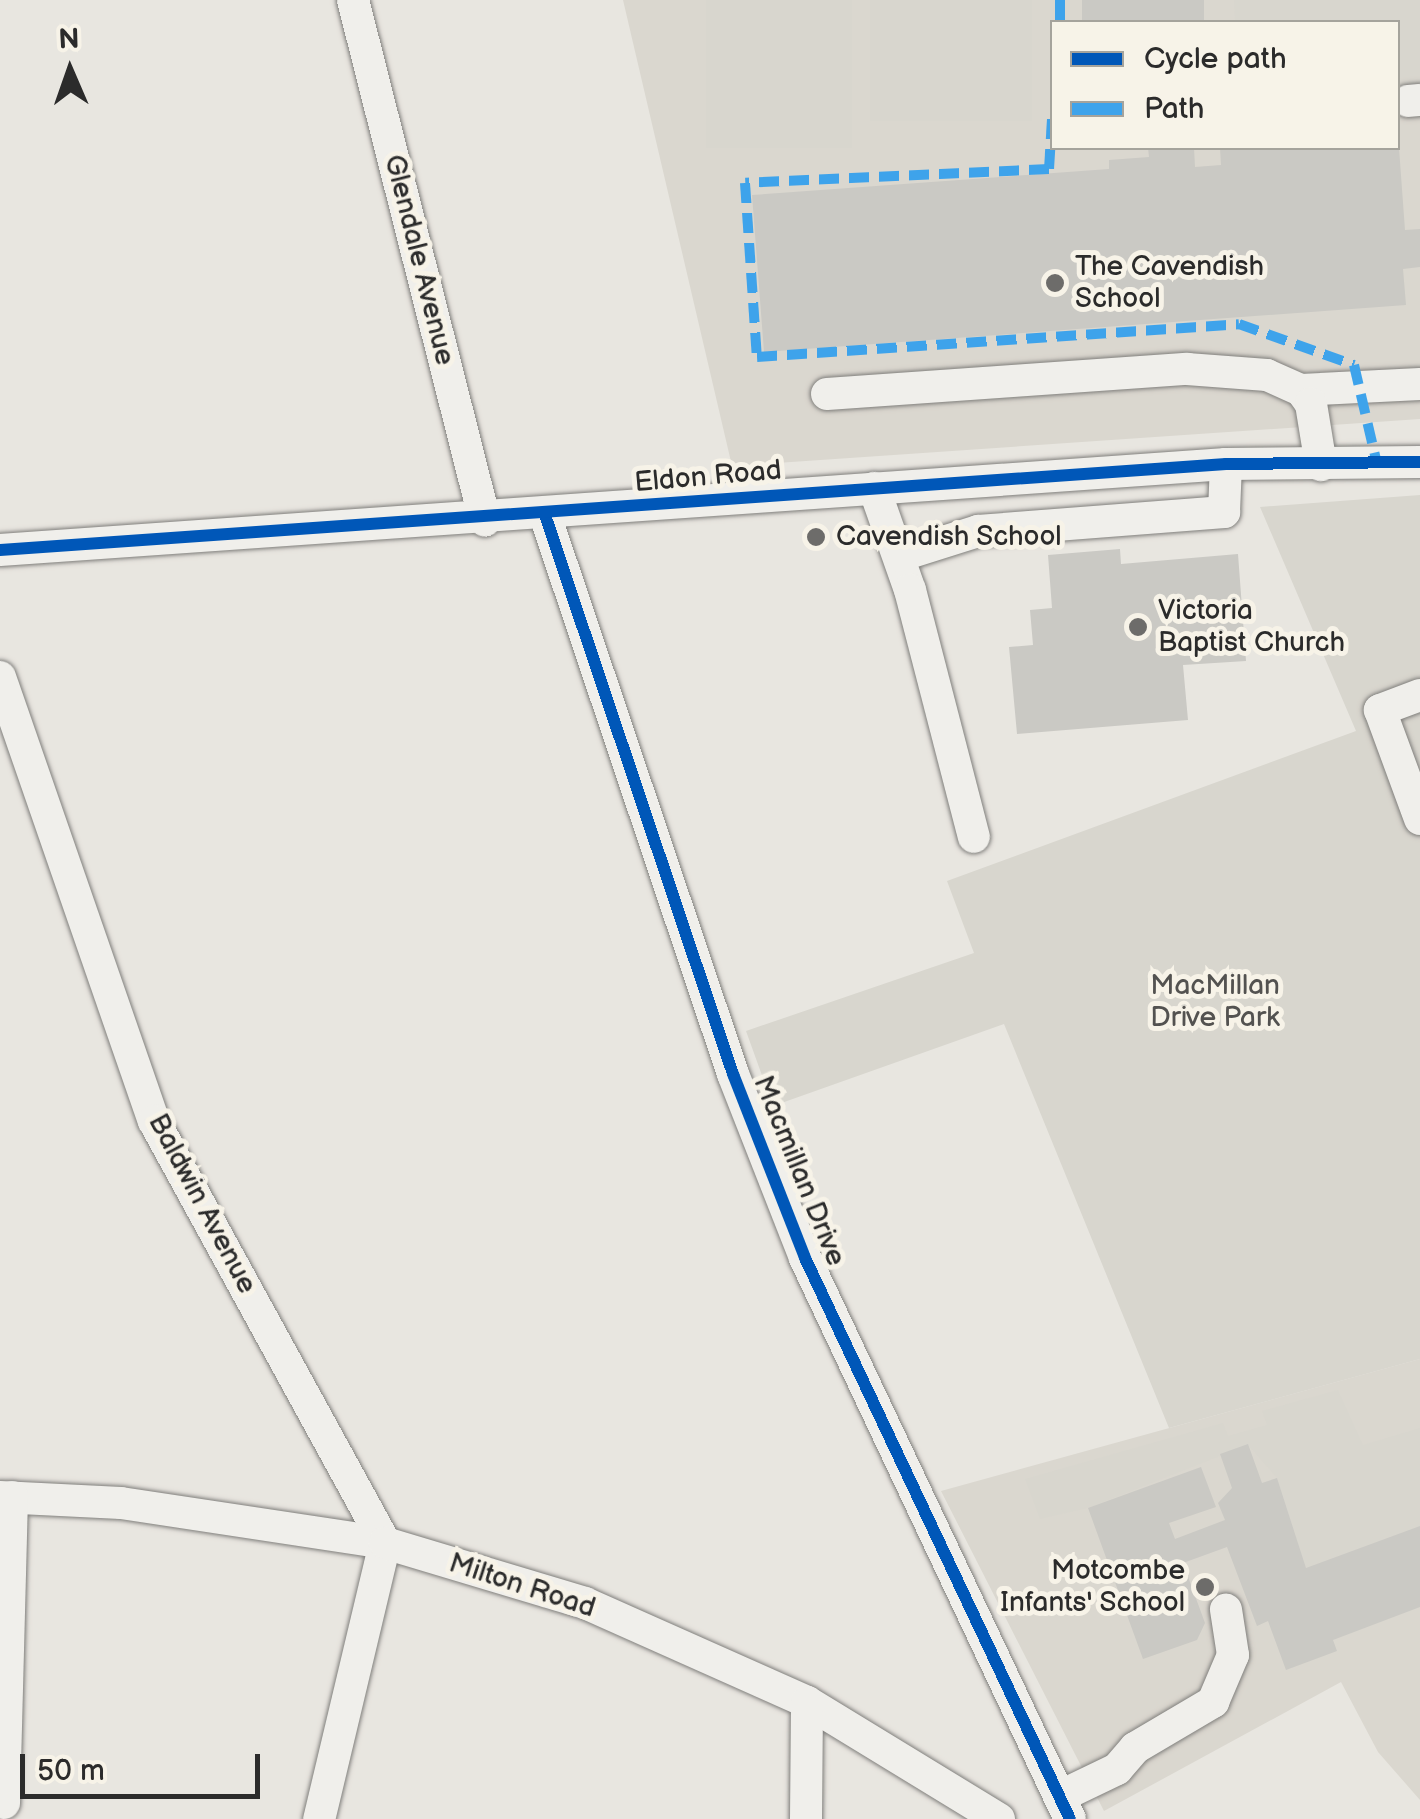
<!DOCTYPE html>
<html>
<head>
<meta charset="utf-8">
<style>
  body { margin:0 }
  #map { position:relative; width:1420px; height:1819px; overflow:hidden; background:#e8e6e0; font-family:"Balsamiq Sans",sans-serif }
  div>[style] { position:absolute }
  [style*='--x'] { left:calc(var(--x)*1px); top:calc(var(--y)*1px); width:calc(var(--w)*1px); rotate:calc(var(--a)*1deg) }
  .built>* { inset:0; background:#dad7cf }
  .green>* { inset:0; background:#d8d6ce; transform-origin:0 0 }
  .building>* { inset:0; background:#cac9c4; transform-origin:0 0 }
  .roads { filter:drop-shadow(0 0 2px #807f7c) drop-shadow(0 0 2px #807f7c) }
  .minor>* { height:32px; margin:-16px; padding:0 16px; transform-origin:16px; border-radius:16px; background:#f0efeb }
  .quiet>* { height:10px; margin-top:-5px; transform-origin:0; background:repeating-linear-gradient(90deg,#3ea3eb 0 20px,transparent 0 30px) }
  .cycleway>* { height:12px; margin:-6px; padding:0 6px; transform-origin:6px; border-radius:6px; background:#0057b8 }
  .dots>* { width:28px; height:28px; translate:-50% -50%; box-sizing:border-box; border:5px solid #f7f3e8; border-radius:50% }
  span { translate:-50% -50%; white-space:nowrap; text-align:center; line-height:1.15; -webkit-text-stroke:10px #f7f3e8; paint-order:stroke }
  .street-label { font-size:28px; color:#2b2b2b }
  .poi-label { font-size:28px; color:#2b2b2b }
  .left { translate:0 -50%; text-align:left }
  .right { translate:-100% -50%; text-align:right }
  .park-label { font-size:28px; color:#535250 }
  .legend { position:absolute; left:1050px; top:20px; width:350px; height:130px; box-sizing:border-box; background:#f7f3e8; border:2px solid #a5a39c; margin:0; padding:12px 18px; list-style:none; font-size:30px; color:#2b2b2b }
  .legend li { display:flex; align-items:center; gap:20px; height:50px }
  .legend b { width:50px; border:2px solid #a5a39c }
  .north { position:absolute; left:20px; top:20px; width:100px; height:100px; -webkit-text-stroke:8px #f7f3e8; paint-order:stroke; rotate:358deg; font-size:28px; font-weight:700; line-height:40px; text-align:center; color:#2b2b2b }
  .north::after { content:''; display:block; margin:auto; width:35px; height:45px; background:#2b2b2b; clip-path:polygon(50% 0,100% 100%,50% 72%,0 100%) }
  .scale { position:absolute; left:20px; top:1754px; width:240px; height:45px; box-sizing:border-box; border:5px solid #2b2b2b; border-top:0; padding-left:12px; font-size:30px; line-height:35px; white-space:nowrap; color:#2b2b2b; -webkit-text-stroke:8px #f7f3e8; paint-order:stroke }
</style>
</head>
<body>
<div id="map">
  <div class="built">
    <i style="clip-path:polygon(evenodd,623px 0,1420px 0,1420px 419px,732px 466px,623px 0,1052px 22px,1398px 22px,1398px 148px,1052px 148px,1052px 22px)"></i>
    <i style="clip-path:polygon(1420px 1359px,1420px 1800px,1378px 1752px,1341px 1682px,1104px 1811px,941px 1491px)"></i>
  </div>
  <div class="green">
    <i style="left:706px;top:0;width:146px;height:148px"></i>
    <i style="left:870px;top:0;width:162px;height:121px"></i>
    <i style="clip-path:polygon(1234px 0,1420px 0,1420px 85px,1398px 87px,1398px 22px,1235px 22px)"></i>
    <i style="clip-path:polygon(1420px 495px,1420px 1359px,1169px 1428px,1004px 1024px,773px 1106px,746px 1031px,974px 953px,947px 881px,1356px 731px,1260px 507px)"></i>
    <i style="clip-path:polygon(1338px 1390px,1363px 1445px,1420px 1428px,1420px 1526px,1306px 1568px,1277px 1478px,1248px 1445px,1088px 1508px,1040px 1519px,1025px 1479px,1223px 1423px,1228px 1436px,1267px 1425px,1262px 1411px)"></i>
  </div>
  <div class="building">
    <i style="left:1082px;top:0;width:122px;height:22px"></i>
    <i style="clip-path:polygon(1148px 148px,1194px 148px,1195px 167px,1221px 165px,1220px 148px,1399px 148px,1405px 230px,1420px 229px,1420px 267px,1403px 269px,1406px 305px,764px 352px,752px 195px,1109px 169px,1109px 160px,1149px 157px)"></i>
    <i style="clip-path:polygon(1120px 549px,1121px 564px,1238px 554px,1246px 661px,1183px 665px,1188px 720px,1017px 734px,1009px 647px,1033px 645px,1030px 610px,1052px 608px,1048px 555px)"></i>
    <i style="clip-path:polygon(1248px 1444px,1262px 1483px,1277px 1478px,1306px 1568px,1420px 1526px,1420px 1607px,1333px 1640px,1337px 1651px,1286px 1670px,1268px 1621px,1257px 1626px,1227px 1547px,1183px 1563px,1205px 1623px,1197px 1640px,1143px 1659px,1088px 1508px,1201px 1467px,1216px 1507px,1169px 1523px,1175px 1539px,1225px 1520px,1218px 1503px,1232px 1488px,1220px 1454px)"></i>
  </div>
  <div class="roads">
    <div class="minor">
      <i style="--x:353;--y:0;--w:537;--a:75.78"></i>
      <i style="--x:1408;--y:101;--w:12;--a:-5"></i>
      <i style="--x:1301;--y:390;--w:119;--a:-2.9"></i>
      <i style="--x:827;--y:394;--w:361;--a:-4"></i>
      <i style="--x:1187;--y:369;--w:80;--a:4.3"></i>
      <i style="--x:1267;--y:375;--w:37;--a:24"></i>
      <i style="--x:1301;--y:390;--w:17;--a:54"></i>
      <i style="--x:1311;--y:404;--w:62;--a:80.7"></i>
      <i style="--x:874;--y:488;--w:108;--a:70.6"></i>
      <i style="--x:910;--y:590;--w:255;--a:75.5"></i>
      <i style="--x:545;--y:515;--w:590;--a:71.41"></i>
      <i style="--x:733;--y:1074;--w:198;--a:68.6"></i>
      <i style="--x:805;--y:1258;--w:620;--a:64.72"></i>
      <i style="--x:0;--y:550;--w:1229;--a:-4.01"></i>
      <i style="--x:1226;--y:464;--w:194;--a:-0.6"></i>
      <i style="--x:899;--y:556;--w:83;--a:-17.6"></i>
      <i style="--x:978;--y:531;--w:247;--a:-4.4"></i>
      <i style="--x:1224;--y:512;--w:48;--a:-87.6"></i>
      <i style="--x:0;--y:677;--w:470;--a:70.9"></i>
      <i style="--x:154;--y:1121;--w:481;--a:61.3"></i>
      <i style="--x:385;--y:1543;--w:284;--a:103.4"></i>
      <i style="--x:1420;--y:695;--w:43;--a:159.4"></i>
      <i style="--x:1380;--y:710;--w:116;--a:69.8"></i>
      <i style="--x:0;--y:1497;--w:121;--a:2.8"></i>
      <i style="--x:121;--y:1503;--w:267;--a:8.6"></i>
      <i style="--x:385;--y:1543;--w:209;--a:16.7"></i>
      <i style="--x:585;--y:1603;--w:243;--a:24"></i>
      <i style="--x:807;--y:1702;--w:225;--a:31.4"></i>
      <i style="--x:1063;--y:1795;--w:60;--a:-25.7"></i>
      <i style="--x:1117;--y:1769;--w:28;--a:-49"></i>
      <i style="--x:1135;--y:1748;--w:91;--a:-30.5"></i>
      <i style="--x:1213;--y:1702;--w:51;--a:-66.9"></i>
      <i style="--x:1233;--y:1655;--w:46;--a:-98.8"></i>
      <i style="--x:4;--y:1803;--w:306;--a:-88.5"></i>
      <i style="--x:806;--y:1819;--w:117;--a:-89.5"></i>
    </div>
  </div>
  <div class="quiet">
    <i style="--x:1060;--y:0;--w:22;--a:90"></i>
    <i style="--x:1052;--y:119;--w:50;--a:93.4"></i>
    <i style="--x:1049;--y:169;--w:304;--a:177.4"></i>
    <i style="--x:745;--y:183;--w:174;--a:86.1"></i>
    <i style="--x:757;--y:357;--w:483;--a:-3.9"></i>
    <i style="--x:1239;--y:324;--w:122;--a:19.6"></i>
    <i style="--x:1354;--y:365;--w:102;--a:76.9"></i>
  </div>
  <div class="cycleway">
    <i style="--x:545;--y:515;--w:590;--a:71.41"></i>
    <i style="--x:733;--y:1074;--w:198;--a:68.6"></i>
    <i style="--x:805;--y:1258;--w:620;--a:64.72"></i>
    <i style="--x:0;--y:550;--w:1229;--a:-4.01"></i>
    <i style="--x:1226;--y:464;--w:194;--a:-0.6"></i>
  </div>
  <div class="dots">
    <i style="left:1055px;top:283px;background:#6d6c6a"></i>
    <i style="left:816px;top:537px;background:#6d6c6a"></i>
    <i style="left:1138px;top:627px;background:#6d6c6a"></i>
    <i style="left:1205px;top:1587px;background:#6d6c6a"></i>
  </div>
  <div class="street-label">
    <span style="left:419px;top:260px;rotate:76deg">Glendale Avenue</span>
    <span style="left:708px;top:477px;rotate:-5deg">Eldon Road</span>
    <span style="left:799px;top:1171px;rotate:68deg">Macmillan Drive</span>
    <span style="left:202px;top:1204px;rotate:62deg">Baldwin Avenue</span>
    <span style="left:522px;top:1586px;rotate:18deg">Milton Road</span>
  </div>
  <div class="poi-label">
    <span class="left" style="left:1075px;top:283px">The Cavendish<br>School</span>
    <span class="left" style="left:836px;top:537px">Cavendish School</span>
    <span class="left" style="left:1158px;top:627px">Victoria<br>Baptist Church</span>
    <span class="right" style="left:1185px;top:1587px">Motcombe<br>Infants' School</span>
  </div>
  <div class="park-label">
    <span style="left:1215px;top:1002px">MacMillan<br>Drive Park</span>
  </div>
  <ul class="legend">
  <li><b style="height:12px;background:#0057b8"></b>Cycle path</li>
  <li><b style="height:12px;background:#3ea3eb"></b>Path</li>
  </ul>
  <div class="north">N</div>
  <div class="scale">50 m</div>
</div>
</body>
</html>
